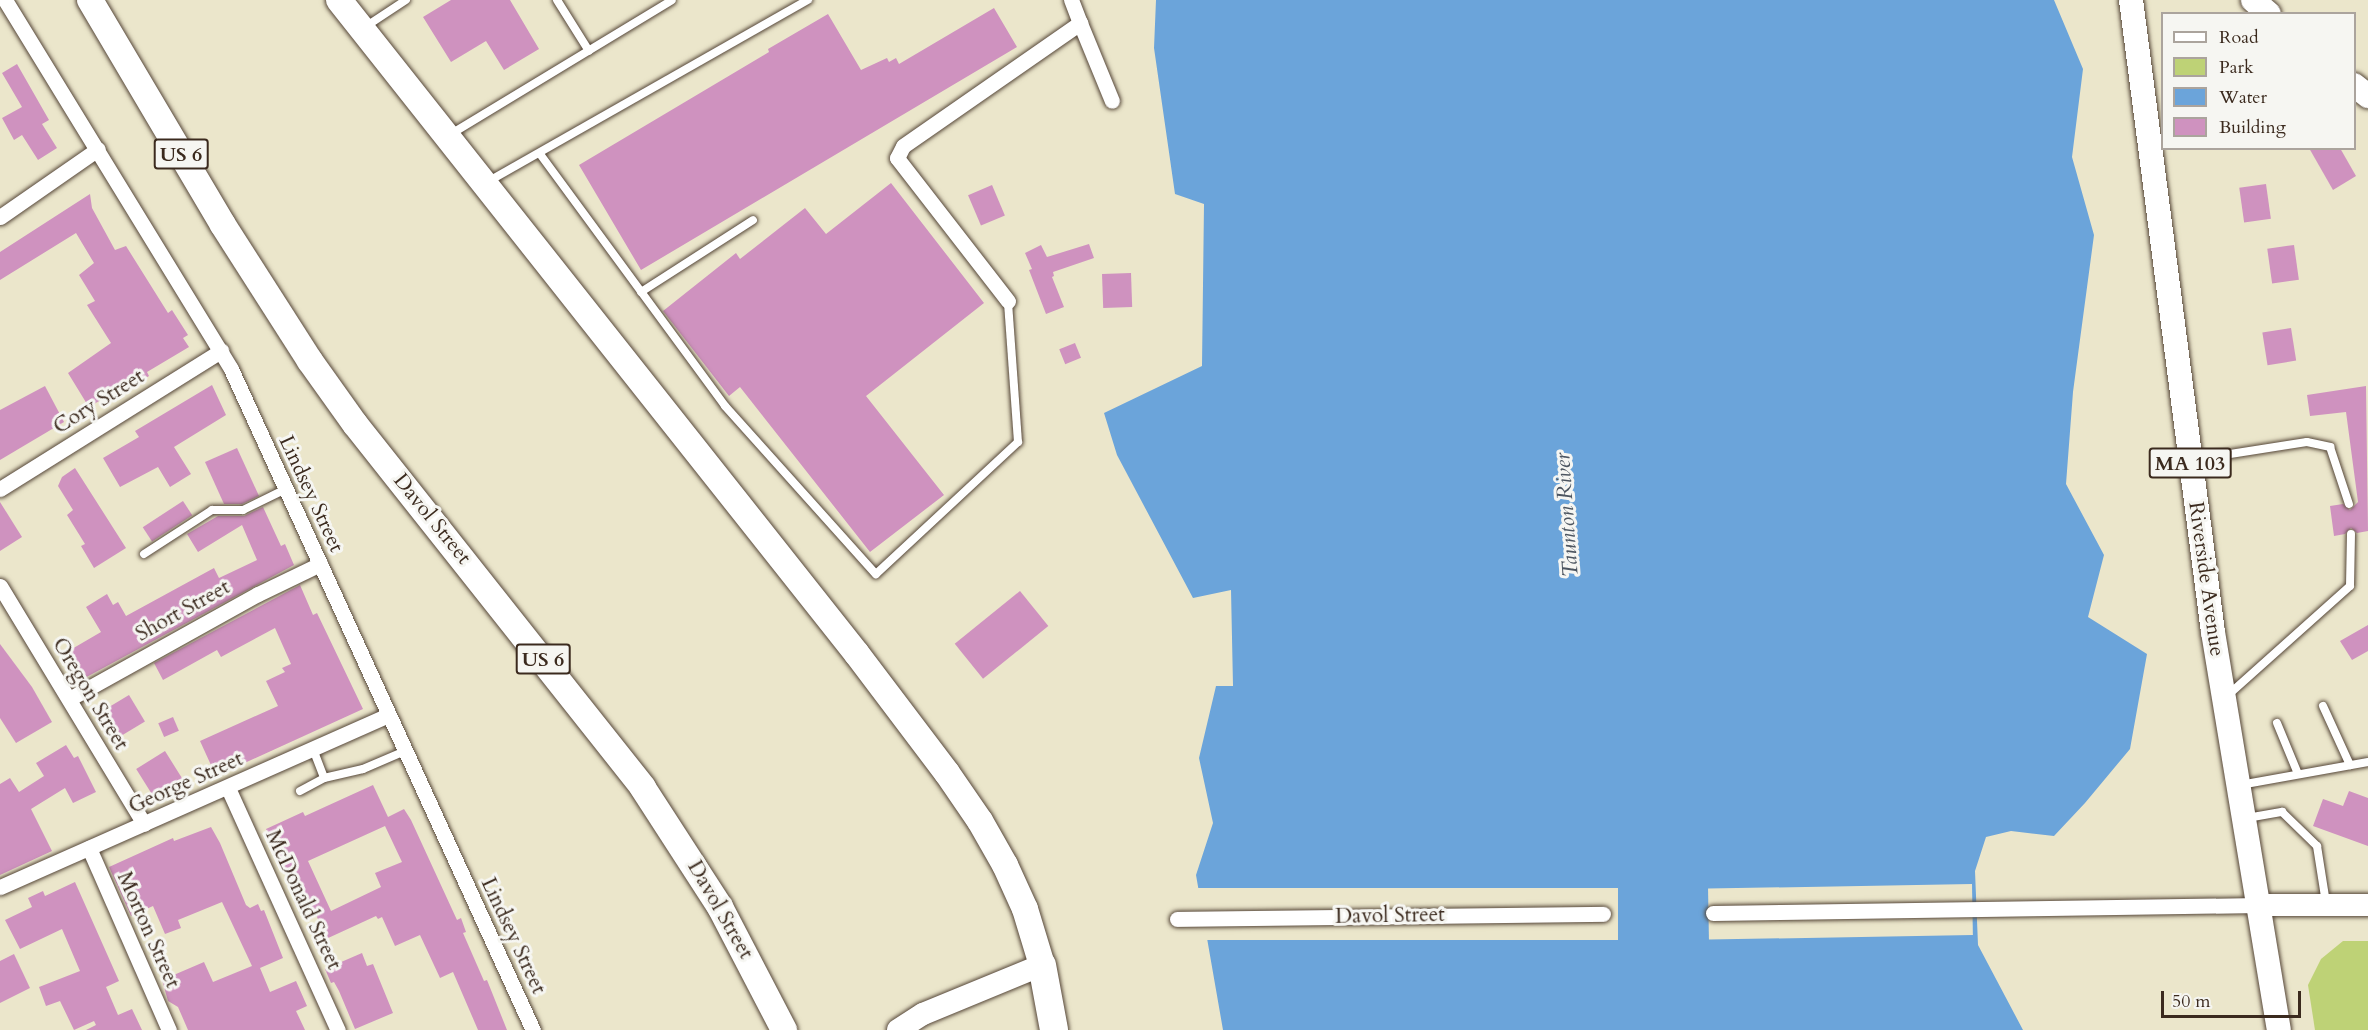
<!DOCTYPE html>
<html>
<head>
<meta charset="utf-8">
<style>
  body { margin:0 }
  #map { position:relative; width:2368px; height:1030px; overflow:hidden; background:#ebe6cb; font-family:Cardo,serif }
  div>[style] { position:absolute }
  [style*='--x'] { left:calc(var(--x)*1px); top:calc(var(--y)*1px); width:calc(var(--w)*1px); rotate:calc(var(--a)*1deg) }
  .green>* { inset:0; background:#bed276 }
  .water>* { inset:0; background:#6ba4da }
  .pier>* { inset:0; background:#ebe6cb; transform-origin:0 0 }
  .building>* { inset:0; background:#cf92bf; transform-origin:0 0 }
  .roads { filter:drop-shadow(0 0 2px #554638) drop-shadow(0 0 2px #554638) }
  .service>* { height:8px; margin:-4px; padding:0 4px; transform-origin:4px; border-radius:4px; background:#fff }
  .minor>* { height:15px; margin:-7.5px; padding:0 7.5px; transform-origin:7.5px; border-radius:7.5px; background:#fff }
  .secondary>* { height:22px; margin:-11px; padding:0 11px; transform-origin:11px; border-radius:11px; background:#fff }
  .primary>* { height:24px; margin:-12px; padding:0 12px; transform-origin:12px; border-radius:12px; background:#fff }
  .trunk>* { height:26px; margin:-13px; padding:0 13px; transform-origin:13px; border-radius:13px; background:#fff }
  .motorway>* { height:28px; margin:-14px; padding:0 14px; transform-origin:14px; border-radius:14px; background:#fff }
  span { translate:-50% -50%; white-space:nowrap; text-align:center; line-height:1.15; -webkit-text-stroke:6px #f6f6f2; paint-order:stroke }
  .shield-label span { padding:2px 4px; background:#f6f6f2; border:2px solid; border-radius:4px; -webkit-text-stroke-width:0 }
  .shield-label { font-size:20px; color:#3b2a1e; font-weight:700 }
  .street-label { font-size:21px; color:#3b2a1e }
  .water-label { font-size:22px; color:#4c5560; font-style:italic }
  .legend { position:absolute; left:2161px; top:12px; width:195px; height:138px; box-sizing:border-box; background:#f6f6f2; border:2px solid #aba49d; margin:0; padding:8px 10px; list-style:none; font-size:18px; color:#3b2a1e }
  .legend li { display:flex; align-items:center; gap:12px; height:30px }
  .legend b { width:30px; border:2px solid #aba49d }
  .scale { position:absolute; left:2161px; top:991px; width:140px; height:27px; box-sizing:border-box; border:3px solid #3b2a1e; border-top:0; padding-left:8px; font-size:18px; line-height:21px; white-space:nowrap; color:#3b2a1e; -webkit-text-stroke:4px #f6f6f2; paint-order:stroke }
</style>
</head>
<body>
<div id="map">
  <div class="green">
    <i style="clip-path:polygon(2343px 941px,2368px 941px,2368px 1030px,2315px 1030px,2308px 985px,2321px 959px)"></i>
  </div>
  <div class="water">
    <i style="clip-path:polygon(1156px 0,2054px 0,2083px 69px,2072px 157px,2094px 235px,2073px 392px,2066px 484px,2104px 555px,2088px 617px,2147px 654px,2130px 749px,2085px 803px,2054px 836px,2011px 831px,1986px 837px,1975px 871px,1978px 945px,2023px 1030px,1223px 1030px,1196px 875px,1213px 823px,1199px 758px,1216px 686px,1233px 686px,1231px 590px,1193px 598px,1117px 455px,1104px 413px,1202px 366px,1204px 204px,1175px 194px,1154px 48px)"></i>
  </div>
  <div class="pier">
    <i style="left:1972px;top:884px;width:51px;height:264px;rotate:89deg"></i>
    <i style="left:1618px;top:888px;width:52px;height:422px;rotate:90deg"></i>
  </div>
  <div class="building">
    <i style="clip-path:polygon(451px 0,510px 0,539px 49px,504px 70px,486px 41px,451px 62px,423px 17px)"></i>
    <i style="clip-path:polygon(994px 8px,1017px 47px,641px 270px,579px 165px,769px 52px,768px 49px,828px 14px,861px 70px,887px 58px,889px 62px,896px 58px,899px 64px)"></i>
    <i style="clip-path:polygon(17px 64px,49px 120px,42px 124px,57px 148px,38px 160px,22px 135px,14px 140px,2px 118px,22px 107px,2px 73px)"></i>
    <i style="clip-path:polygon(2309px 148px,2340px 148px,2356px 176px,2333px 190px)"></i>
    <i style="clip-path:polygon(891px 183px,984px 303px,866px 396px,944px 495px,870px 552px,740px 387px,729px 396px,663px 311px,736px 253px,740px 259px,805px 208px,826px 234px)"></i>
    <i style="left:2266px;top:184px;width:35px;height:27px;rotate:82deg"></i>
    <i style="left:992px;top:185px;width:33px;height:26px;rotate:67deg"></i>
    <i style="clip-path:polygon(90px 194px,92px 208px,115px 250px,126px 246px,168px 313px,172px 310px,188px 335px,183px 338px,189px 347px,147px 372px,149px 376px,112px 398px,110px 395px,92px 405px,90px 403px,87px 404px,68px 373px,111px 343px,87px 305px,95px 301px,79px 275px,94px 263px,76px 233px,0 280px,0 252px)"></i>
    <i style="clip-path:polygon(1089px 244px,1094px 258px,1053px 272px,1054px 276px,1052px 277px,1064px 307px,1046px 314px,1029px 270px,1032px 269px,1025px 253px,1041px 245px,1047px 257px)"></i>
    <i style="left:2294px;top:245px;width:35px;height:27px;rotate:82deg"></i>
    <i style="left:1131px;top:273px;width:34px;height:29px;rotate:88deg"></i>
    <i style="left:2291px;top:328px;width:33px;height:29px;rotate:81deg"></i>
    <i style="left:1075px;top:343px;width:16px;height:17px;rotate:68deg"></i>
    <i style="clip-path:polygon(212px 385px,226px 415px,174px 447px,191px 474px,170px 487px,158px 467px,120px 487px,103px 458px,139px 437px,135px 431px)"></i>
    <i style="clip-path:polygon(45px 386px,64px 422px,0 460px,0 410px)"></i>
    <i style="clip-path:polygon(2366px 386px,2368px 531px,2357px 533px,2351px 528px,2345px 534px,2334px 536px,2330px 506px,2343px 504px,2350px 510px,2358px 502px,2346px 412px,2310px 416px,2307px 395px)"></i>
    <i style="clip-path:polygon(237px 448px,259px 496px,242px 504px,224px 504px,205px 462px)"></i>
    <i style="clip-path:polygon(75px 468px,126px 548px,94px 568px,81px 546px,85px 544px,67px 515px,73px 510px,58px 486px,62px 477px)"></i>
    <i style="left:183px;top:501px;width:17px;height:48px;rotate:57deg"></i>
    <i style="clip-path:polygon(0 502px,22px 537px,0 551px)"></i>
    <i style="clip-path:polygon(263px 507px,281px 546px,285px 544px,294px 565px,81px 680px,65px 653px,101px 632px,86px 607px,107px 594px,113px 605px,118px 602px,126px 616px,214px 568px,219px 578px,257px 560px,242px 525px,198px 552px,187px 534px,218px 516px,244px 516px)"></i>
    <i style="clip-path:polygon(300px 585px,313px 615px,317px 613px,363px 709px,216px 776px,200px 741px,278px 706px,266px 681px,285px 672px,282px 668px,291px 664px,275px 628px,221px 657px,217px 650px,163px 680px,154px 663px)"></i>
    <i style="left:1020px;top:591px;width:45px;height:84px;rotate:51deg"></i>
    <i style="clip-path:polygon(2368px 625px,2368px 651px,2352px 660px,2340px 641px)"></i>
    <i style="clip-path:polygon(0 644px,32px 687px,52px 722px,16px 743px,0 718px)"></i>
    <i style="left:129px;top:695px;width:31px;height:31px;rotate:59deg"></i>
    <i style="left:173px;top:717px;width:15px;height:16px;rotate:67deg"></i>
    <i style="clip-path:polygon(66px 745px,74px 758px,78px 756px,96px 792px,73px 803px,65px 788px,31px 809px,52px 851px,0 875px,0 784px,10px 778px,19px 792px,44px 776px,36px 763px)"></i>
    <i style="left:165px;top:751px;width:34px;height:34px;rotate:58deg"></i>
    <i style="clip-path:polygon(evenodd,373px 785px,388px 817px,404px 809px,411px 820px,457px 920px,461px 918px,466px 932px,463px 933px,484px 981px,487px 980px,507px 1030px,478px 1030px,453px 972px,440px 978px,420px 935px,395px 946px,382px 917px,378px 919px,376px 916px,326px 939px,313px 907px,300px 913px,293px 898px,297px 897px,266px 829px,303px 812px,305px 816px,373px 785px,385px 826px,402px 862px,375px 873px,381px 887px,331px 911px,308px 861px,385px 826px)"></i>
    <i style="clip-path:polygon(2349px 791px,2368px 798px,2368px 846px,2313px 826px,2323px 799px,2343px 806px)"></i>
    <i style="clip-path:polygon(211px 827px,220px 843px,246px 905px,250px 908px,258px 904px,261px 911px,264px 910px,283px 958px,260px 968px,270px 992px,296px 981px,307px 1006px,296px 1011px,305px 1030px,188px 1030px,178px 1007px,168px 1001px,162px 980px,204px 962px,213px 982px,252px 966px,222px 902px,178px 920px,181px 928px,165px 934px,153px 906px,131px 916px,109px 867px,173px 838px,174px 841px)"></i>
    <i style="clip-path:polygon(75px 882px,119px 981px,106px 987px,118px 1015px,132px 1009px,142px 1030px,86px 1030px,96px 1025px,94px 1021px,74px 1030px,60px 1001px,46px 1006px,39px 987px,80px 971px,62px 929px,20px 949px,5px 920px,32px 907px,28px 898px,43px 891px,45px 896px)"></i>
    <i style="clip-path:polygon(362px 953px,367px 966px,373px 964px,393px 1013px,355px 1029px,339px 991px,334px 982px,331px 983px,325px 969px)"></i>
    <i style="clip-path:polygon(14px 954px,30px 988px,0 1003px,0 961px)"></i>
  </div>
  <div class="roads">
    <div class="service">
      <i style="--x:557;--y:0;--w:60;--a:57.9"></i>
      <i style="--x:365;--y:27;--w:49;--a:-33.4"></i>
      <i style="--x:451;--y:134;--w:258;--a:-31.2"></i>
      <i style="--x:540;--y:154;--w:313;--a:53.7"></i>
      <i style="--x:725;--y:406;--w:226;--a:48.1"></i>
      <i style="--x:876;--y:574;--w:194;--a:-42.9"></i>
      <i style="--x:1018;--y:442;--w:141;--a:-94.1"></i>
      <i style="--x:489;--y:181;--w:367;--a:-29.6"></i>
      <i style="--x:641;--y:292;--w:133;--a:-32.7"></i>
      <i style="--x:2192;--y:460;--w:116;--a:-8.9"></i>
      <i style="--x:2307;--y:442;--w:24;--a:12"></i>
      <i style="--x:2330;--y:447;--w:60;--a:71.6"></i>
      <i style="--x:144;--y:554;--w:81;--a:-32.9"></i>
      <i style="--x:212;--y:510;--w:31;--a:0"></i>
      <i style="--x:243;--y:510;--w:48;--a:-26"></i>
      <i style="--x:2227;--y:696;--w:165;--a:-41.8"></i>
      <i style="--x:2350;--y:586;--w:52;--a:-88.9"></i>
      <i style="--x:2323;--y:706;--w:65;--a:65.4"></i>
      <i style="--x:2277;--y:723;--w:55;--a:67.6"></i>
      <i style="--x:313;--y:749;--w:31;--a:69"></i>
      <i style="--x:2240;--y:785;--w:130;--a:-10.2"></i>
      <i style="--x:300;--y:791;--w:27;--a:-28"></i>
      <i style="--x:324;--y:778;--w:40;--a:-13"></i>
      <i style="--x:363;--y:769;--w:46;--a:-23.2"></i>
      <i style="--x:2247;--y:818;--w:36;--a:-10"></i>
      <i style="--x:2282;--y:812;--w:49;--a:44.2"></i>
      <i style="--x:2317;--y:846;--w:58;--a:81"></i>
    </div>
    <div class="minor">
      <i style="--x:5;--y:0;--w:433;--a:58.5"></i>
      <i style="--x:231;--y:369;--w:727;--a:65.45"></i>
      <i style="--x:1080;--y:23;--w:84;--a:67.7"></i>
      <i style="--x:0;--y:217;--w:119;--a:-34.8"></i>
      <i style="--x:1008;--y:301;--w:181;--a:-127.8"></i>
      <i style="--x:897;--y:158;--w:13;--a:-63"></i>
      <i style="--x:903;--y:146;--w:216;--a:-34.8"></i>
      <i style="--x:1080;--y:23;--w:25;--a:-111"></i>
      <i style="--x:0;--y:489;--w:261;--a:-32"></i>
      <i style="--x:0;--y:586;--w:278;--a:58.8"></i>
      <i style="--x:69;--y:699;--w:216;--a:-29.1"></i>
      <i style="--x:258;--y:594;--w:69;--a:-25.8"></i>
      <i style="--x:228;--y:788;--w:266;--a:65.6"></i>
      <i style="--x:89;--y:848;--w:199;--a:66.3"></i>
      <i style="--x:0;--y:887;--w:425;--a:-23.9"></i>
      <i style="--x:1713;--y:913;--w:547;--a:-0.84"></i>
      <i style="--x:1177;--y:919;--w:426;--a:-0.7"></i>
    </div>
    <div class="secondary">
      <i style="--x:2260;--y:905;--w:108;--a:0"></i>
      <i style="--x:898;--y:1030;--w:30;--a:-33"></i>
      <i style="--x:923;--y:1014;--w:129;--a:-22.4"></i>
    </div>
    <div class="primary">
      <i style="--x:2131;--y:0;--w:637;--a:82.61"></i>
      <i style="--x:2213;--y:632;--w:403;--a:80.6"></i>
      <i style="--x:2253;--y:0;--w:21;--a:41"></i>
      <i style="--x:2354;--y:85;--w:18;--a:38"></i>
    </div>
    <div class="trunk">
      <i style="--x:90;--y:0;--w:261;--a:59.4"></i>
      <i style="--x:223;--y:225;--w:161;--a:57.4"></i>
      <i style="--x:310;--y:361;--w:77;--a:54.5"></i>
      <i style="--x:355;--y:424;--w:464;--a:51.6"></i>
      <i style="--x:643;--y:788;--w:142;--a:57.1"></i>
      <i style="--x:720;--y:907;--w:139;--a:62.5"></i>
      <i style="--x:339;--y:0;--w:834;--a:51.62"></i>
      <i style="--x:857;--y:654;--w:149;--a:52.9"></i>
      <i style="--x:947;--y:773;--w:58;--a:55.5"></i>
      <i style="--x:980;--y:821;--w:51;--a:60.4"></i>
      <i style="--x:1005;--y:865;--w:48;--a:65.6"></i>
      <i style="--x:1025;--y:909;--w:59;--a:73.1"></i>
    </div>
    <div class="motorway">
      <i style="--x:1042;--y:965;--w:66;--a:79.5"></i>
    </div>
  </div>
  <div class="shield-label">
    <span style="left:181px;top:154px">US 6</span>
    <span style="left:2190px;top:463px">MA 103</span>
    <span style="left:543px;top:659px">US 6</span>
  </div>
  <div class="street-label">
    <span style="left:99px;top:402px;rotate:-32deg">Cory Street</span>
    <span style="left:311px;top:494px;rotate:65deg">Lindsey Street</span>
    <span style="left:432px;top:519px;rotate:51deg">Davol Street</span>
    <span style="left:2206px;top:579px;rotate:82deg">Riverside Avenue</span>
    <span style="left:183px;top:611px;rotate:-29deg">Short Street</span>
    <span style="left:90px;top:694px;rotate:59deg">Oregon Street</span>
    <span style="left:186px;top:783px;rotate:-24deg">George Street</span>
    <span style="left:303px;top:900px;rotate:65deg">McDonald Street</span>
    <span style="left:720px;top:910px;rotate:60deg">Davol Street</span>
    <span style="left:1390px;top:916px;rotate:-1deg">Davol Street</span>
    <span style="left:148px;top:930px;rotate:66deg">Morton Street</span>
    <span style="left:513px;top:936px;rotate:65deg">Lindsey Street</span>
  </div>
  <div class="water-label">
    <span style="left:1567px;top:515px;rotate:-94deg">Taunton River</span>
  </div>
  <ul class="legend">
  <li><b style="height:8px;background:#fff"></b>Road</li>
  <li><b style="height:16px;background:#bed276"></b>Park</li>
  <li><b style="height:16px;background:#6ba4da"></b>Water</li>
  <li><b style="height:16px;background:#cf92bf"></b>Building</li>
  </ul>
  <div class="scale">50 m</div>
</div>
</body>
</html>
